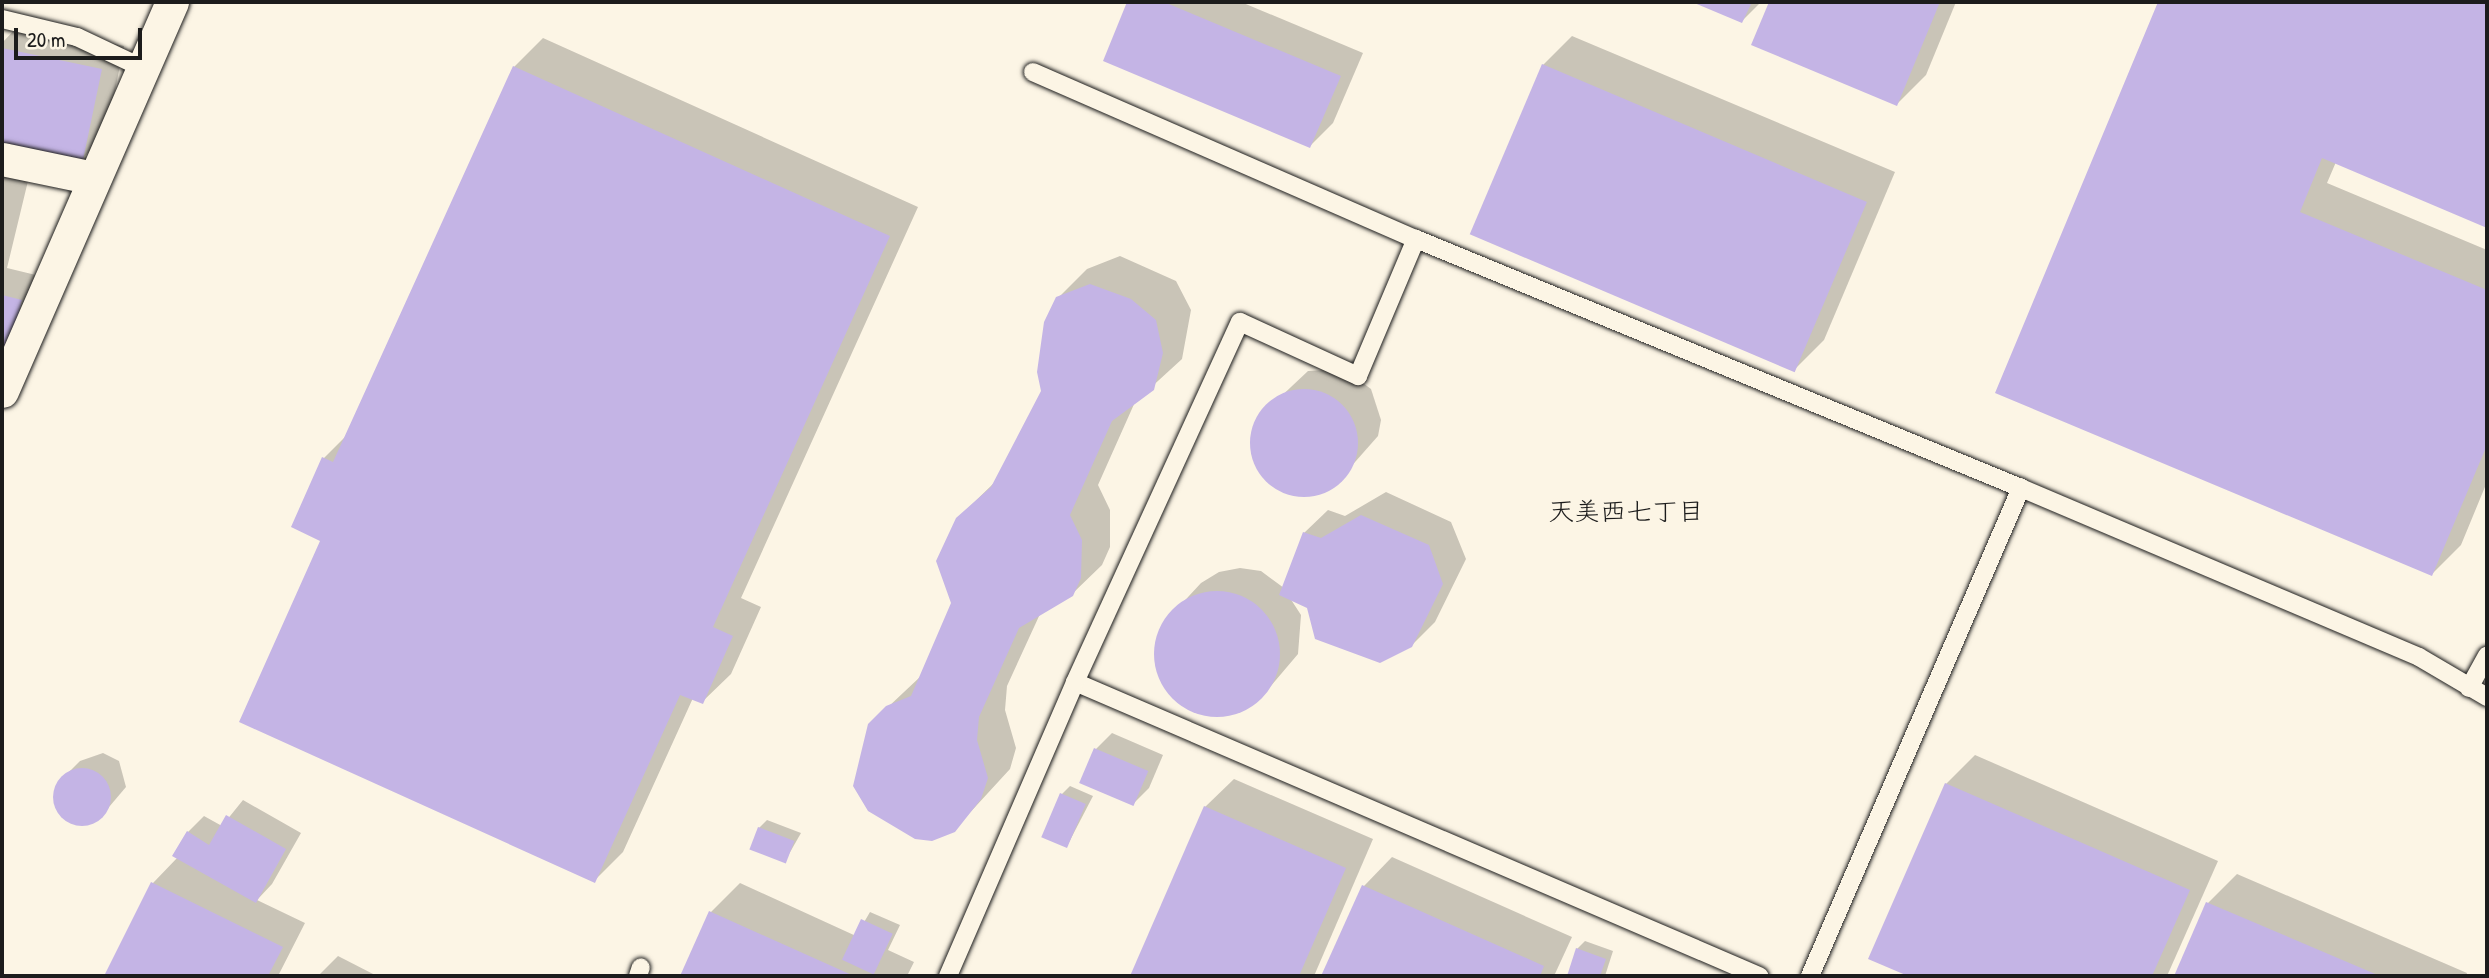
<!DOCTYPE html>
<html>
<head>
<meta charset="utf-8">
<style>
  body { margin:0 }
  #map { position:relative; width:2489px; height:978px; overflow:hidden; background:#fcf5e5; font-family:"Patrick Hand","Klee One",sans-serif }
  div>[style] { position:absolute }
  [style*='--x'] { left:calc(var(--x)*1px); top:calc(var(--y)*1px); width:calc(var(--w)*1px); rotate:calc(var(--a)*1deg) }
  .shadow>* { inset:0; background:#0003 }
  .building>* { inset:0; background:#c4b4e5; transform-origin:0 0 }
  .round { border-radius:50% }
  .roads { filter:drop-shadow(0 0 2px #1c1c1c) drop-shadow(0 0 2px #1c1c1c) }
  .lane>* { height:18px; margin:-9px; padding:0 9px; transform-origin:9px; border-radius:9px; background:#fcf5e5 }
  .street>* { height:33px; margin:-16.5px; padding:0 16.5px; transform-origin:16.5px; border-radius:16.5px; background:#fcf5e5 }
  span { translate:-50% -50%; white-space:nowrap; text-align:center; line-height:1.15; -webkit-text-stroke:7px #fcf5e5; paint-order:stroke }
  .neighbourhood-label { font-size:26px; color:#1c1c1c }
  .frame { position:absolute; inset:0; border:4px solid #1c1c1c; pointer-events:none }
  .scale { position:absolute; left:14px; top:28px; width:128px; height:32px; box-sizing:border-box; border:4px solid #1c1c1c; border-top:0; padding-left:9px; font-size:21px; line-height:24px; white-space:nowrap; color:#1c1c1c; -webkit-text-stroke:5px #fcf5e5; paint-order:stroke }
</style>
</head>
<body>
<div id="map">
  <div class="shadow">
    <i style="clip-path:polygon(1129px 2px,1241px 2px,1363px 53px,1333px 123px,1310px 146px,1105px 60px)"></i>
    <i style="clip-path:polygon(1696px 2px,1761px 2px,1742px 21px)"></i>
    <i style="clip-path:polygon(1771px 2px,1956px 2px,1926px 75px,1897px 104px,1753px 44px)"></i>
    <i style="clip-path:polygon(2160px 2px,2487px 2px,2487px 226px,2336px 162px,2327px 183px,2487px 250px,2487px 482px,2461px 545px,2432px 574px,1997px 392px)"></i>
    <i style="clip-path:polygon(20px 24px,124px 46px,106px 135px,83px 158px,2px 141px,2px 43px)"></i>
    <i style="clip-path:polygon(1572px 36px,1895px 172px,1824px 340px,1795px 369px,1543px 65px)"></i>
    <i style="clip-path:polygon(543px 38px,918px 207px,741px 598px,761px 607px,731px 674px,702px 702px,693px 698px,623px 852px,594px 881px,323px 540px,324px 458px,347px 435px,514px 67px)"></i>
    <i style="clip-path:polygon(2px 175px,28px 181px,7px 268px,44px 277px,2px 363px)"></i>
    <i style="clip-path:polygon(1120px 256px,1176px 281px,1191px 310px,1182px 359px,1135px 402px,1098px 485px,1110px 510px,1110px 547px,1102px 565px,1072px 594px,1040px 614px,1007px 686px,1005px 710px,1016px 748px,1010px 769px,954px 830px,869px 725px,921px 676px,952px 604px,957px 519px,997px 480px,1043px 392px,1058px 298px,1087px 269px)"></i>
    <i style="clip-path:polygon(1344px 369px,1371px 389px,1381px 420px,1378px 436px,1333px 487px,1319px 493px,1286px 492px,1259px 471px,1253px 454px,1257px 419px,1308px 371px)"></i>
    <i style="clip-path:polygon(1386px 492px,1451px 522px,1466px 559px,1435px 622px,1411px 646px,1290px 598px,1301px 615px,1298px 654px,1264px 694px,1231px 714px,1192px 711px,1176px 701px,1156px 665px,1156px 644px,1163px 624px,1201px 583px,1219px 572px,1240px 568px,1261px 571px,1284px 588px,1304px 533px,1328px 510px,1345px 516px)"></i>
    <i style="clip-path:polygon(1112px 733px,1163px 755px,1149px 788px,1133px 804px,1082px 782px,1096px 749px)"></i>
    <i style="clip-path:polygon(103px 753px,119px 761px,126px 787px,98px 820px,80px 824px,64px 817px,55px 794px,63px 778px,80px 761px)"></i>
    <i style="clip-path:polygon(1975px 755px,2218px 861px,2167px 976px,1913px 976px,1871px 958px,1946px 784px)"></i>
    <i style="clip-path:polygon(1234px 779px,1373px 839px,1314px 976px,1132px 976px,1205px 807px)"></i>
    <i style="clip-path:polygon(1070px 786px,1093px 796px,1067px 846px,1062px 794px)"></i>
    <i style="clip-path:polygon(243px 800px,301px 833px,272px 884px,257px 900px,305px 923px,278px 976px,106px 976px,153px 883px,178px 857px,188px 832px,204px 816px,222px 826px)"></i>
    <i style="clip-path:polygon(767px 820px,801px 833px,785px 861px,759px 828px)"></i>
    <i style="clip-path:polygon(1392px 857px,1572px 937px,1554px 976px,1323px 976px,1364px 886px)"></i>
    <i style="clip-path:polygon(2237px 874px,2467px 973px,2466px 976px,2176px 976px,2208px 903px)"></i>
    <i style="clip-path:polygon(740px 883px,856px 936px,870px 912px,900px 925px,888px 950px,914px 962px,907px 976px,682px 976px,711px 912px)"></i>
    <i style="clip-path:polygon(1585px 941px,1613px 951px,1605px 976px,1569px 976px,1577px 949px)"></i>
    <i style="clip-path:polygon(338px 956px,377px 976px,318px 976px)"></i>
  </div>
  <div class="building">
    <i style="clip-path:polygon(1127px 2px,1164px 2px,1341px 76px,1310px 148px,1103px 61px)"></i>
    <i style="clip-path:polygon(1692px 2px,1752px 2px,1742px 23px)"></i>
    <i style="clip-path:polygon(1769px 2px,1940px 2px,1897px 106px,1751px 45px)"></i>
    <i style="clip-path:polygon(2158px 2px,2487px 2px,2487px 228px,2322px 158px,2300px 212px,2487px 290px,2487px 445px,2432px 576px,1995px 393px)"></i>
    <i style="clip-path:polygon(2px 48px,102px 69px,83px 160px,2px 143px)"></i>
    <i style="left:1542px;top:64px;width:353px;height:185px;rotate:23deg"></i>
    <i style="clip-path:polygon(513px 66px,890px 236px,713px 627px,733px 636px,703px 704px,680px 695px,595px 883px,239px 722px,320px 541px,291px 527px,322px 457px,333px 462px)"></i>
    <i style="clip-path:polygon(1090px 284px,1131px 299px,1156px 320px,1163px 353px,1154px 390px,1112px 421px,1070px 515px,1082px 540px,1081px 578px,1073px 596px,1019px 628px,979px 717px,977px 740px,988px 778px,981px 799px,955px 832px,932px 841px,915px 839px,868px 811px,853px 786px,868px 724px,886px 706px,911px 696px,951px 603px,936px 561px,956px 518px,991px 487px,1041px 391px,1037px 372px,1044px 322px,1056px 297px)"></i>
    <i style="clip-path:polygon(2px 295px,22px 300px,6px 366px,2px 365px)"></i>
    <i class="round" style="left:1250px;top:389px;width:108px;height:108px"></i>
    <i style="clip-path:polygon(1361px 515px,1429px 545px,1443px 584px,1412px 647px,1380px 663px,1315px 639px,1307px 608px,1279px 595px,1303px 532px,1321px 538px)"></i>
    <i class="round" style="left:1154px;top:591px;width:126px;height:126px"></i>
    <i style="left:1094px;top:748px;width:59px;height:38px;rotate:23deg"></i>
    <i class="round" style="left:53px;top:768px;width:58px;height:58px"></i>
    <i style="clip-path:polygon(1945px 783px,2190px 890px,2152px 976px,1908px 976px,1868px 959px)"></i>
    <i style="left:1060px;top:793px;width:28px;height:48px;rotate:23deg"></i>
    <i style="clip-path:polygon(1204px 806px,1346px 868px,1299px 976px,1130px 976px)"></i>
    <i style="clip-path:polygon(226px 815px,286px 849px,256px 903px,172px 856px,187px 831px,209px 845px)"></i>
    <i style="left:758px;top:827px;width:39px;height:24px;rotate:21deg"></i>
    <i style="clip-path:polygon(151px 882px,283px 947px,268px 976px,104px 976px)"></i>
    <i style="clip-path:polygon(1362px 885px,1544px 966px,1540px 976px,1321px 976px)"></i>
    <i style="clip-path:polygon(2206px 902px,2380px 976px,2174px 976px)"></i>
    <i style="clip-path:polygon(709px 911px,854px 976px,680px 976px)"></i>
    <i style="left:861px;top:919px;width:35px;height:45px;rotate:25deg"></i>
    <i style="clip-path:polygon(1576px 948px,1606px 959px,1600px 976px,1567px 976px)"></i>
  </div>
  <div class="roads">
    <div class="lane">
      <i style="--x:2;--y:19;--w:77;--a:13.5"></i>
      <i style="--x:77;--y:37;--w:73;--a:25.2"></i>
      <i style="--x:1033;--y:72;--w:418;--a:23.6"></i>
      <i style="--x:1416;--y:239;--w:654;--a:22.37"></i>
      <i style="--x:2021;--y:488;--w:432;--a:23"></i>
      <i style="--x:2419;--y:657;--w:79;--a:30.5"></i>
      <i style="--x:1075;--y:682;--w:745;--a:23.26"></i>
      <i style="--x:2469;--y:688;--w:37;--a:-61"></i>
      <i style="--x:638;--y:976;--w:9;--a:-72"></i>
      <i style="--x:948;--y:976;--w:320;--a:-66.6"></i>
      <i style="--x:1075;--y:682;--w:396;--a:-65.4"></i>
      <i style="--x:1240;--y:322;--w:130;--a:24.6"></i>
      <i style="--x:1358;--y:376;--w:149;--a:-67.1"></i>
      <i style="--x:1810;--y:976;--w:532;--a:-66.62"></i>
    </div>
    <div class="street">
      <i style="--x:2;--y:159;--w:94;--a:11.7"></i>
      <i style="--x:2;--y:391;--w:425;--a:-66.4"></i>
    </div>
  </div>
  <div class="neighbourhood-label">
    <span style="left:1626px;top:511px">天美西七丁目</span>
  </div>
  <div class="frame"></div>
  <div class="scale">20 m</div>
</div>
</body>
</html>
